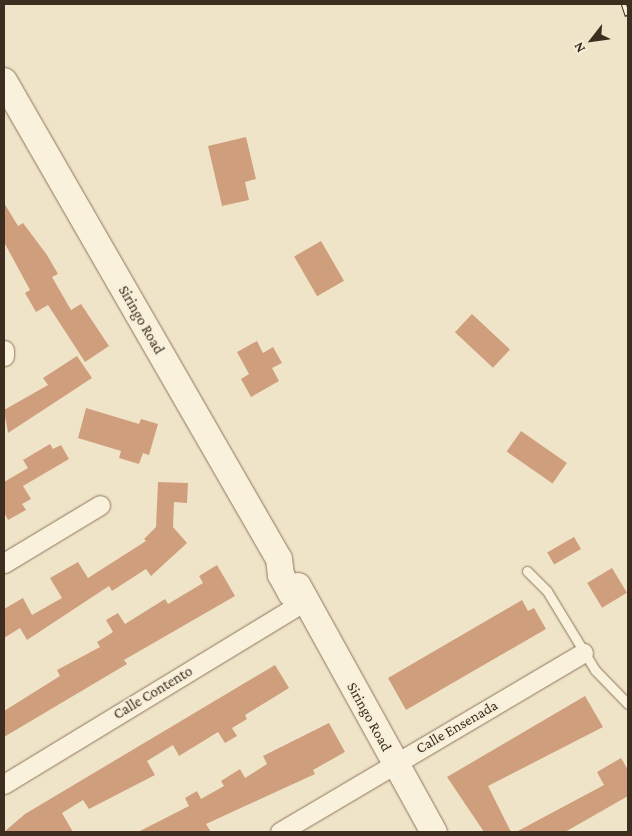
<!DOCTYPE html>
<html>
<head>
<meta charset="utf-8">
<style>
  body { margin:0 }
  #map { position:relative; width:632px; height:836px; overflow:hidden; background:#f0e4c8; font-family:"Crimson Pro",serif }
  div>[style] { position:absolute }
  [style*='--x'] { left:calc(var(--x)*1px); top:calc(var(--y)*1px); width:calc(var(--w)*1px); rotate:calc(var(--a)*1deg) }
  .building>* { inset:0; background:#cf9f7d; transform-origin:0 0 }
  .roads { filter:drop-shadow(0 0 1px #8d765c) drop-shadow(0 0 1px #8d765c) }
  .lane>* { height:9px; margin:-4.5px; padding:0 4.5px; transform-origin:4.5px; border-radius:4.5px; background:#faf1dc }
  .street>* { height:19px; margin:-9.5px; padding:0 9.5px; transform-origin:9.5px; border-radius:9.5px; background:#faf1dc }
  .secondary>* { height:26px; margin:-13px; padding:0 13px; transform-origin:13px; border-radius:13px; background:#faf1dc }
  .rail>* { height:5.5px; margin-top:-2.75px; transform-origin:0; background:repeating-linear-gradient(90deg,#f7eed8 0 11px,#3d2e20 0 22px); box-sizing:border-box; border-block:1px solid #3d2e20 }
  span { translate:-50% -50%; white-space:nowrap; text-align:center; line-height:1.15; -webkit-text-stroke:4px #f7eed8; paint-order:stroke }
  .street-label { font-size:15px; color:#3d2e20 }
  .frame { position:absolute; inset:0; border:5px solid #3d2e20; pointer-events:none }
  .north { position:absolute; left:567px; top:15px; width:50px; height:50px; -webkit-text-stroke:4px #f7eed8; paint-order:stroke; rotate:240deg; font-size:14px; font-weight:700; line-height:20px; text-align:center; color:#3d2e20 }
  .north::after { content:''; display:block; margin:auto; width:18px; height:22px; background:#3d2e20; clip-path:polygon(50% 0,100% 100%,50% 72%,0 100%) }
</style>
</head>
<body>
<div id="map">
  <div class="building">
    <i style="clip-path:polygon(246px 137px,256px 179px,245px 182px,249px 200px,222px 206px,208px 146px)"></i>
    <i style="clip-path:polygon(4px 203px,18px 226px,23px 223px,47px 255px,58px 274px,52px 277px,71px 310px,81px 304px,109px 346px,85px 362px,48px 305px,36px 312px,25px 293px,30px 290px,4px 242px)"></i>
    <i style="left:321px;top:241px;width:46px;height:31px;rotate:60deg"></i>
    <i style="left:472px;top:314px;width:52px;height:25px;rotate:43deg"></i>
    <i style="clip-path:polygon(257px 341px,263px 353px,273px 347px,282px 363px,272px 368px,279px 381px,251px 397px,241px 379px,249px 374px,237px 352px)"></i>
    <i style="clip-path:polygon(77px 356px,92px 378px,8px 433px,4px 410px,48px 385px,43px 378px)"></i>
    <i style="clip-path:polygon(86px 408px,139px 424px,141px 419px,158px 424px,149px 455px,143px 453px,139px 464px,119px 458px,121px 451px,78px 438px)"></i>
    <i style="left:521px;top:431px;width:56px;height:25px;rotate:35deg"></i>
    <i style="clip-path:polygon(50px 444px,53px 449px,61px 445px,69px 459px,23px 486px,31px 499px,22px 504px,26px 510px,8px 520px,4px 512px,4px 482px,28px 468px,23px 460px)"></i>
    <i style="clip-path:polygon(158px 482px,188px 483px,187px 503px,174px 502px,173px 527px,187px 543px,151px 576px,146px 569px,112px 591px,109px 586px,27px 640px,20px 628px,4px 638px,4px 609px,23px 598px,32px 615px,62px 598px,50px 578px,78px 562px,88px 578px,146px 541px,144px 539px,156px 527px)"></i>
    <i style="left:574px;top:537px;width:14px;height:31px;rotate:60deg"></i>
    <i style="clip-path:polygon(217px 565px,235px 596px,124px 660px,127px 664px,4px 737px,4px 711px,60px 676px,57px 670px,100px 647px,97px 642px,113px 632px,106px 620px,118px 613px,125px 624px,165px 599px,168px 604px,203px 583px,199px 576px)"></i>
    <i style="left:612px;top:568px;width:29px;height:29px;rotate:59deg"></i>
    <i style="clip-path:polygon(522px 600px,528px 611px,534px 608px,546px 629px,406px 710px,388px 678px)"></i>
    <i style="clip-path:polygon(275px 665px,289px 688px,245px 715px,247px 719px,232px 728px,237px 736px,225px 743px,218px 732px,179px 756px,173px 745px,147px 761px,155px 775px,89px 809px,83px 800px,62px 813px,73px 832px,4px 832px,25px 814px)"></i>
    <i style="clip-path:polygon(585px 696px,603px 727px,488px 786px,511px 832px,484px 832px,447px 777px)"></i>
    <i style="clip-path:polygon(329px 723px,345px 752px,313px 770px,315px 774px,206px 824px,211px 832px,138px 832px,189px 806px,185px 798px,197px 791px,201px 799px,224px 786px,221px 781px,240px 769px,245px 778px,267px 764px,263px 756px)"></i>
    <i style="clip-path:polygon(621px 758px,628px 770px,628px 796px,565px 832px,516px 832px,604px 785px,597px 772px)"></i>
  </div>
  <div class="roads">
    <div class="lane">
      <i style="--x:527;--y:571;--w:28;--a:45"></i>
      <i style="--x:547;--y:591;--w:92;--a:58.7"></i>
      <i style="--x:595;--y:670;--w:47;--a:45.9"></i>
    </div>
    <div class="street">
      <i style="--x:4;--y:350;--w:6;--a:90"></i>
      <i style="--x:4;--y:563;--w:112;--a:-31.1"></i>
      <i style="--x:4;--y:784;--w:350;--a:-31.3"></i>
      <i style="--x:280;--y:832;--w:352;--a:-30.6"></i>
    </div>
    <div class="secondary">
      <i style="--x:4;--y:81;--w:551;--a:60.09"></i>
      <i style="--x:279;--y:559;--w:16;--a:83"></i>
      <i style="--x:281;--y:575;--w:21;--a:61"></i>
      <i style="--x:291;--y:593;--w:15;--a:37"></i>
      <i style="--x:298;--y:586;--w:281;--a:61.1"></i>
    </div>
  </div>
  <div class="rail">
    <i style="--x:624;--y:4;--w:13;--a:72"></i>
  </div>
  <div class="street-label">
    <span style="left:141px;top:320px;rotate:60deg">Siringo Road</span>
    <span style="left:153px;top:693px;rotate:-31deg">Calle Contento</span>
    <span style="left:369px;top:717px;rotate:61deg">Siringo Road</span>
    <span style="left:457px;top:727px;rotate:-30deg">Calle Ensenada</span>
  </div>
  <div class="frame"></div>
  <div class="north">N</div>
</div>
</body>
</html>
